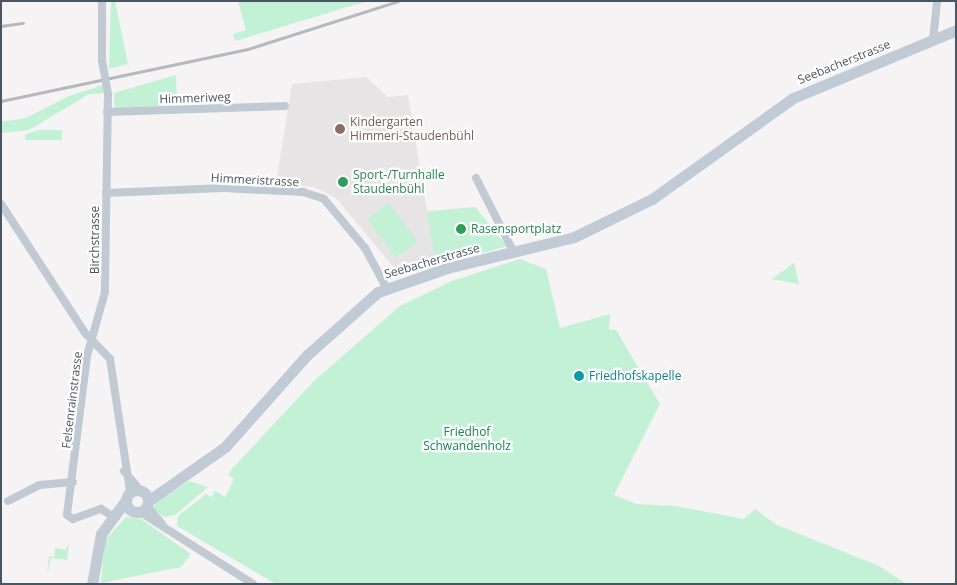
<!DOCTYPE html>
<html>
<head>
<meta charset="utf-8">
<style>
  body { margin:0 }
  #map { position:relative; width:957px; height:585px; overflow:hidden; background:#f5f3f3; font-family:"Open Sans",sans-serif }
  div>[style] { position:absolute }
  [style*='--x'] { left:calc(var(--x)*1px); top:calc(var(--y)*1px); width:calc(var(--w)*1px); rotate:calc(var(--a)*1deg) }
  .education>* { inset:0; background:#e6e4e5 }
  .green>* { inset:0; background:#c3f1d5; transform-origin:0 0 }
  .street>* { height:8px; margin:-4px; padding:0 4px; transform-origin:4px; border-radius:4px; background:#c1cad2 }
  .secondary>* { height:11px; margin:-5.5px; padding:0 5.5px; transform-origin:5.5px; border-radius:5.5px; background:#c1cbd6 }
  .secondary>.ring { margin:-5.5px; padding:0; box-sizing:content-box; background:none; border:11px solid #c1cbd6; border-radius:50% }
  .rail>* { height:2.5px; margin:-1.25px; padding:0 1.25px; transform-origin:1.25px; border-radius:1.25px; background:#b5b8bd }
  .street-bridge>* { height:8px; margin:-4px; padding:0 4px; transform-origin:4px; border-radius:4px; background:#c1cad2 }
  .dots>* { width:14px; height:14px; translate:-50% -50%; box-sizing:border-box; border:2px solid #fff; border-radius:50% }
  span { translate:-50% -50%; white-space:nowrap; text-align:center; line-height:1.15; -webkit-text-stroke:4.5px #fff; paint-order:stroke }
  .street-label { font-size:12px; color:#4a5661 }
  .education-label { font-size:12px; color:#785e54 }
  .left { translate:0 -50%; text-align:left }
  .leisure-label { font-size:12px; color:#27864d }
  .culture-label { font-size:12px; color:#0d838f }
  .park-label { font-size:12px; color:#17864f }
  .frame { position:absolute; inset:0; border:2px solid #4a5661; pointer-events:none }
</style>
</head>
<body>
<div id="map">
  <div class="education">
    <i style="clip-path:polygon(366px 77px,388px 97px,408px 95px,427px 211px,475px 207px,507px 246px,401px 276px,336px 198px,314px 187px,276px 183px,292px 84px)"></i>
  </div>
  <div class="green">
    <i style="clip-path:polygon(111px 1px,115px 1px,128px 64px,109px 69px)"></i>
    <i style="clip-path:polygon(238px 1px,368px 1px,235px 41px,233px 34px,246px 30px)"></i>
    <i style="clip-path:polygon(176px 75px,177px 107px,114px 109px,114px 93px)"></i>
    <i style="clip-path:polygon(103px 85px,104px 93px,89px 94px,29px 130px,1px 133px,1px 122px,26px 118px,69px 96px)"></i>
    <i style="clip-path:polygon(39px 130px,62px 130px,62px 140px,25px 140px,26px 134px)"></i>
    <i style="left:389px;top:203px;width:48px;height:27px;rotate:54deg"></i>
    <i style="clip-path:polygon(475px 207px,507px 246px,436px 265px,427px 212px)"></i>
    <i style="clip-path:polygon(520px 259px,546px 269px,560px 328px,610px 314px,609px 329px,616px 330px,660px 404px,614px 495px,636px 504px,675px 506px,744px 519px,755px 509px,777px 525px,879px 566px,907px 584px,276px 584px,177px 526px,178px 516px,206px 494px,211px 497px,215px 491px,225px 497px,234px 479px,228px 475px,231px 470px,315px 380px,400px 306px,452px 281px)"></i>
    <i style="clip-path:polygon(794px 263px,799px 284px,771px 279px,776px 276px)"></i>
    <i style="clip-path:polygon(189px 481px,208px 487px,175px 515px,164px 517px,154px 509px,155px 503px)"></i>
    <i style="clip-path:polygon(126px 517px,141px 519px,191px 554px,181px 567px,101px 583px,105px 540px)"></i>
    <i style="clip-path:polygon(69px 542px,67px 560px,51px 558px,47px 575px,49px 556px,54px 557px,55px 548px,66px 550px)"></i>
  </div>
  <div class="street">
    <i style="--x:933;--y:40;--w:39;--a:-84"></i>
    <i style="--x:102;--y:60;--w:59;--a:-90"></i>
    <i style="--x:108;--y:94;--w:198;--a:90.9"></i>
    <i style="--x:105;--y:292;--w:66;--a:105.7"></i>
    <i style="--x:87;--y:356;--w:160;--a:97.2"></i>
    <i style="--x:67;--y:515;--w:7;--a:34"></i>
    <i style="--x:73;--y:519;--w:30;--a:-20"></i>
    <i style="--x:101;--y:509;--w:13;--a:32"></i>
    <i style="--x:107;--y:112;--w:178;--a:-1.9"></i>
    <i style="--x:476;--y:178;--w:84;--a:63.1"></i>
    <i style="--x:106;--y:193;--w:117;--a:-2.4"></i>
    <i style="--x:223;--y:188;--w:80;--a:2.9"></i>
    <i style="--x:303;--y:192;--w:22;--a:18"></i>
    <i style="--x:324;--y:199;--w:64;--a:50.1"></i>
    <i style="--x:365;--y:248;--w:44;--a:61.7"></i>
    <i style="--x:1;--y:204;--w:154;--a:56.9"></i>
    <i style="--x:85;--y:333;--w:36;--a:46"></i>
    <i style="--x:110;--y:359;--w:134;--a:81.4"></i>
    <i style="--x:124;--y:471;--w:25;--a:50"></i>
    <i style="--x:8;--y:501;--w:35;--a:-27"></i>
    <i style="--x:39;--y:485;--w:34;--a:-5"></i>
    <i style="--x:147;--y:506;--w:23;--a:50"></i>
    <i style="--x:140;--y:512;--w:134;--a:32.5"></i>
  </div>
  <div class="secondary">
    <i class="ring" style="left:126px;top:490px;width:11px;height:11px"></i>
    <i style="--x:148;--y:501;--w:94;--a:-35"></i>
    <i style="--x:225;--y:447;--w:123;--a:-48.3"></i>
    <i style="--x:307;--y:355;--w:95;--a:-41.6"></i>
    <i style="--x:378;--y:292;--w:73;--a:-19.2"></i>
    <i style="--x:447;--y:268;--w:131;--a:-13.7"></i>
    <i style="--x:574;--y:237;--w:87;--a:-26"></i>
    <i style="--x:652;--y:199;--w:173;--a:-35.6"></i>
    <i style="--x:793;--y:98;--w:177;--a:-22.6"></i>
    <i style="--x:92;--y:584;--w:51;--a:-79.8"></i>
    <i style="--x:101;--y:534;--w:42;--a:-53.7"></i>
  </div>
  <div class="rail">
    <i style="--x:1;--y:26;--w:22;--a:-8"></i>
    <i style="--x:1;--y:101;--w:252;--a:-11.9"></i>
    <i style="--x:248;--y:49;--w:157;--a:-17.7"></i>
  </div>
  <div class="street-bridge">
    <i style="--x:102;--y:60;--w:35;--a:80"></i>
  </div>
  <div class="dots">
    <i style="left:340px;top:129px;background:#8d6e63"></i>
    <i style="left:343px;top:182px;background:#2e9e5b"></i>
    <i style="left:461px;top:229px;background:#2e9e5b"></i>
    <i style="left:579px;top:376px;background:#0f9aa8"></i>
  </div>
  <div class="street-label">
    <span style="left:844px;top:62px;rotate:-22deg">Seebacherstrasse</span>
    <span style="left:195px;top:98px;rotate:-2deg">Himmeriweg</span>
    <span style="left:255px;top:180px;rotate:3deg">Himmeristrasse</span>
    <span style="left:95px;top:240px;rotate:-90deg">Birchstrasse</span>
    <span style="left:432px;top:261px;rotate:-16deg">Seebacherstrasse</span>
    <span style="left:72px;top:400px;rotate:-83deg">Felsenrainstrasse</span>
  </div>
  <div class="education-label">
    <span class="left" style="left:350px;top:129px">Kindergarten<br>Himmeri-Staudenbühl</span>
  </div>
  <div class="leisure-label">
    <span class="left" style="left:353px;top:182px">Sport-/Turnhalle<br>Staudenbühl</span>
    <span class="left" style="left:471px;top:229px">Rasensportplatz</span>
  </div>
  <div class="culture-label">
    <span class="left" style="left:589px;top:376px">Friedhofskapelle</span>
  </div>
  <div class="park-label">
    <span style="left:467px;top:439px">Friedhof<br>Schwandenholz</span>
  </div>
  <div class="frame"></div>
</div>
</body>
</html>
